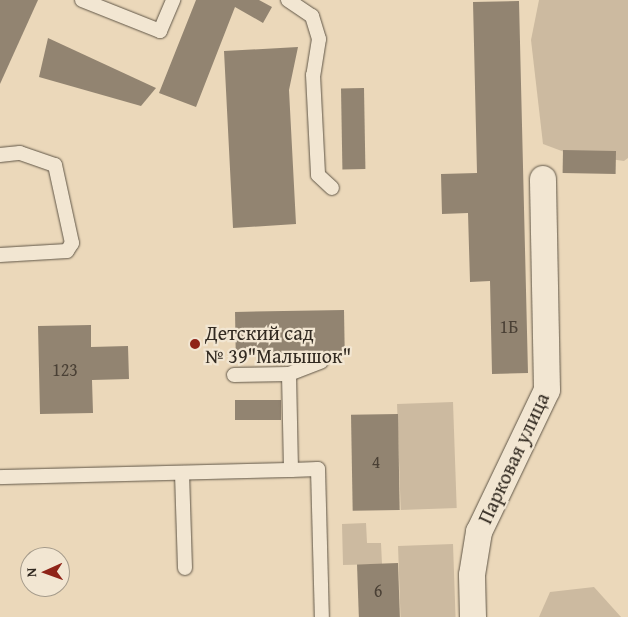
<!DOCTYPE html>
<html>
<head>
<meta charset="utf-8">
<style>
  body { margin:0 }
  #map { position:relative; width:628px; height:617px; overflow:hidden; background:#ebd8ba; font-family:"Gentium Book Plus",serif }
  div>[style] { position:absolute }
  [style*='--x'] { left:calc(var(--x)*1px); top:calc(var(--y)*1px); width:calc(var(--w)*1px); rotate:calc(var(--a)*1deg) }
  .green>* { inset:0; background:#ccbaa0; transform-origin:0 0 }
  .building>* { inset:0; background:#928471; transform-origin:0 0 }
  .roads { filter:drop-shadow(0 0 1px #605647) drop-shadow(0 0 1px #605647) }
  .lane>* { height:14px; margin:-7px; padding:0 7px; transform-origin:7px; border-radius:7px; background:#f2e6d2 }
  .street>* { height:26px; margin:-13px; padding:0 13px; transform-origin:13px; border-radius:13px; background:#f2e6d2 }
  .dots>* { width:14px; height:14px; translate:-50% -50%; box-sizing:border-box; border:2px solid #f2e6d2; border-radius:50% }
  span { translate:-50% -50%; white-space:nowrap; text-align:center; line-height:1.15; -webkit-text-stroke:4.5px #f2e6d2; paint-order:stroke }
  .number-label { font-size:18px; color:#4a4035 }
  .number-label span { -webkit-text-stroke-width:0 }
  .poi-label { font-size:20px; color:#322a21 }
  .left { translate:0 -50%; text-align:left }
  .street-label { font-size:20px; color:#322a21 }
  .north { position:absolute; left:20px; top:547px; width:50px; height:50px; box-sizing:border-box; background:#f2e6d2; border:1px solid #a59b8b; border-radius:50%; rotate:268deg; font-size:14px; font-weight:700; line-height:20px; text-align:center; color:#322a21 }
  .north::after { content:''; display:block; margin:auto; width:18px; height:22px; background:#8f2418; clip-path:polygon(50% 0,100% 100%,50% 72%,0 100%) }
</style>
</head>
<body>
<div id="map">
  <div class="green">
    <i style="clip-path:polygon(539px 0,628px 0,628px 158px,624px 161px,567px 153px,543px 144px,531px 40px)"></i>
    <i style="left:453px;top:402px;width:106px;height:56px;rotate:88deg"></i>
    <i style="clip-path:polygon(366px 523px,367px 543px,381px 543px,382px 564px,343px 565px,342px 524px)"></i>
    <i style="left:453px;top:544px;width:73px;height:55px;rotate:88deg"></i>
    <i style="clip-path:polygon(594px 587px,621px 617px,539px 617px,550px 592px)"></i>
  </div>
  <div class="building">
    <i style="clip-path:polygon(0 0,38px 0,0 84px)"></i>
    <i style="clip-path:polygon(196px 0,259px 0,272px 7px,263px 23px,235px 7px,196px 107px,159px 93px)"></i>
    <i style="clip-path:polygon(519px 1px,528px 373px,492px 374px,490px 281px,470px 282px,468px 213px,442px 214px,441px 174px,477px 173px,473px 2px)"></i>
    <i style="clip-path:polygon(48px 38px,156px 88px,141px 106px,39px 77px)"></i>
    <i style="clip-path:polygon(298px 47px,289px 90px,296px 224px,233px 228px,224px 51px)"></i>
    <i style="left:364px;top:88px;width:81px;height:23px;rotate:89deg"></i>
    <i style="left:563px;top:150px;width:53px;height:23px;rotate:1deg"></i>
    <i style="left:344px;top:310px;width:42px;height:109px;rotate:89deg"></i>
    <i style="clip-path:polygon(91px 325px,91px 347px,128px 346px,129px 379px,92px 380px,93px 413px,40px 414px,38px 326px)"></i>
    <i style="left:281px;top:400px;width:20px;height:46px;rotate:90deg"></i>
    <i style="left:398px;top:414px;width:96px;height:47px;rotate:89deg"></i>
    <i style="left:398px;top:563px;width:54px;height:41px;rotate:88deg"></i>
  </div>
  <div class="roads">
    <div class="lane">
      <i style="--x:82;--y:0;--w:84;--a:21.7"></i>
      <i style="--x:160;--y:31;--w:34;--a:-67"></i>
      <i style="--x:288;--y:0;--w:29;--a:34"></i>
      <i style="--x:312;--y:16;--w:24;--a:73"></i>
      <i style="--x:319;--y:39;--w:36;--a:99"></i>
      <i style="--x:313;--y:75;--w:100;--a:87.1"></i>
      <i style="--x:318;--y:175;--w:19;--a:43"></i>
      <i style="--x:0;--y:155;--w:20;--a:-6"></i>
      <i style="--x:20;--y:153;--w:37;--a:19"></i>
      <i style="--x:55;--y:165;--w:80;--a:77.7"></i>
      <i style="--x:72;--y:243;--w:9;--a:122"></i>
      <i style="--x:67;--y:251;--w:67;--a:176.6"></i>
      <i style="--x:289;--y:374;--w:34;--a:-21"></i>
      <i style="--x:234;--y:375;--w:55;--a:-1"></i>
      <i style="--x:289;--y:374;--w:96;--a:88.8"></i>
      <i style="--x:291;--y:470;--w:27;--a:-2"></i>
      <i style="--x:318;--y:469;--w:148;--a:88.5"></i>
      <i style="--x:182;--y:473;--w:95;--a:88.2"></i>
      <i style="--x:0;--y:477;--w:291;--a:-1.4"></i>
    </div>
    <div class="street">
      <i style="--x:473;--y:617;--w:42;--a:-91.4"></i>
      <i style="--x:472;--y:575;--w:44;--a:-80.8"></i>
      <i style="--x:479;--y:532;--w:157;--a:-64.4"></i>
      <i style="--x:547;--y:390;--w:211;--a:-91.1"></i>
    </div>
  </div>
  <div class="dots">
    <i style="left:195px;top:344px;background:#8f2418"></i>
  </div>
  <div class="number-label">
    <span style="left:509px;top:327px">1Б</span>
    <span style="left:65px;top:370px">123</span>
    <span style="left:376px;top:462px">4</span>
    <span style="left:378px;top:591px">6</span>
  </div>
  <div class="poi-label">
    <span class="left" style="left:205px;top:344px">Детский сад<br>№ 39"Малышок"</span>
  </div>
  <div class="street-label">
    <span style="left:513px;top:458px;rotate:-65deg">Парковая улица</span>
  </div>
  <div class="north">N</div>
</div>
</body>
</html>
